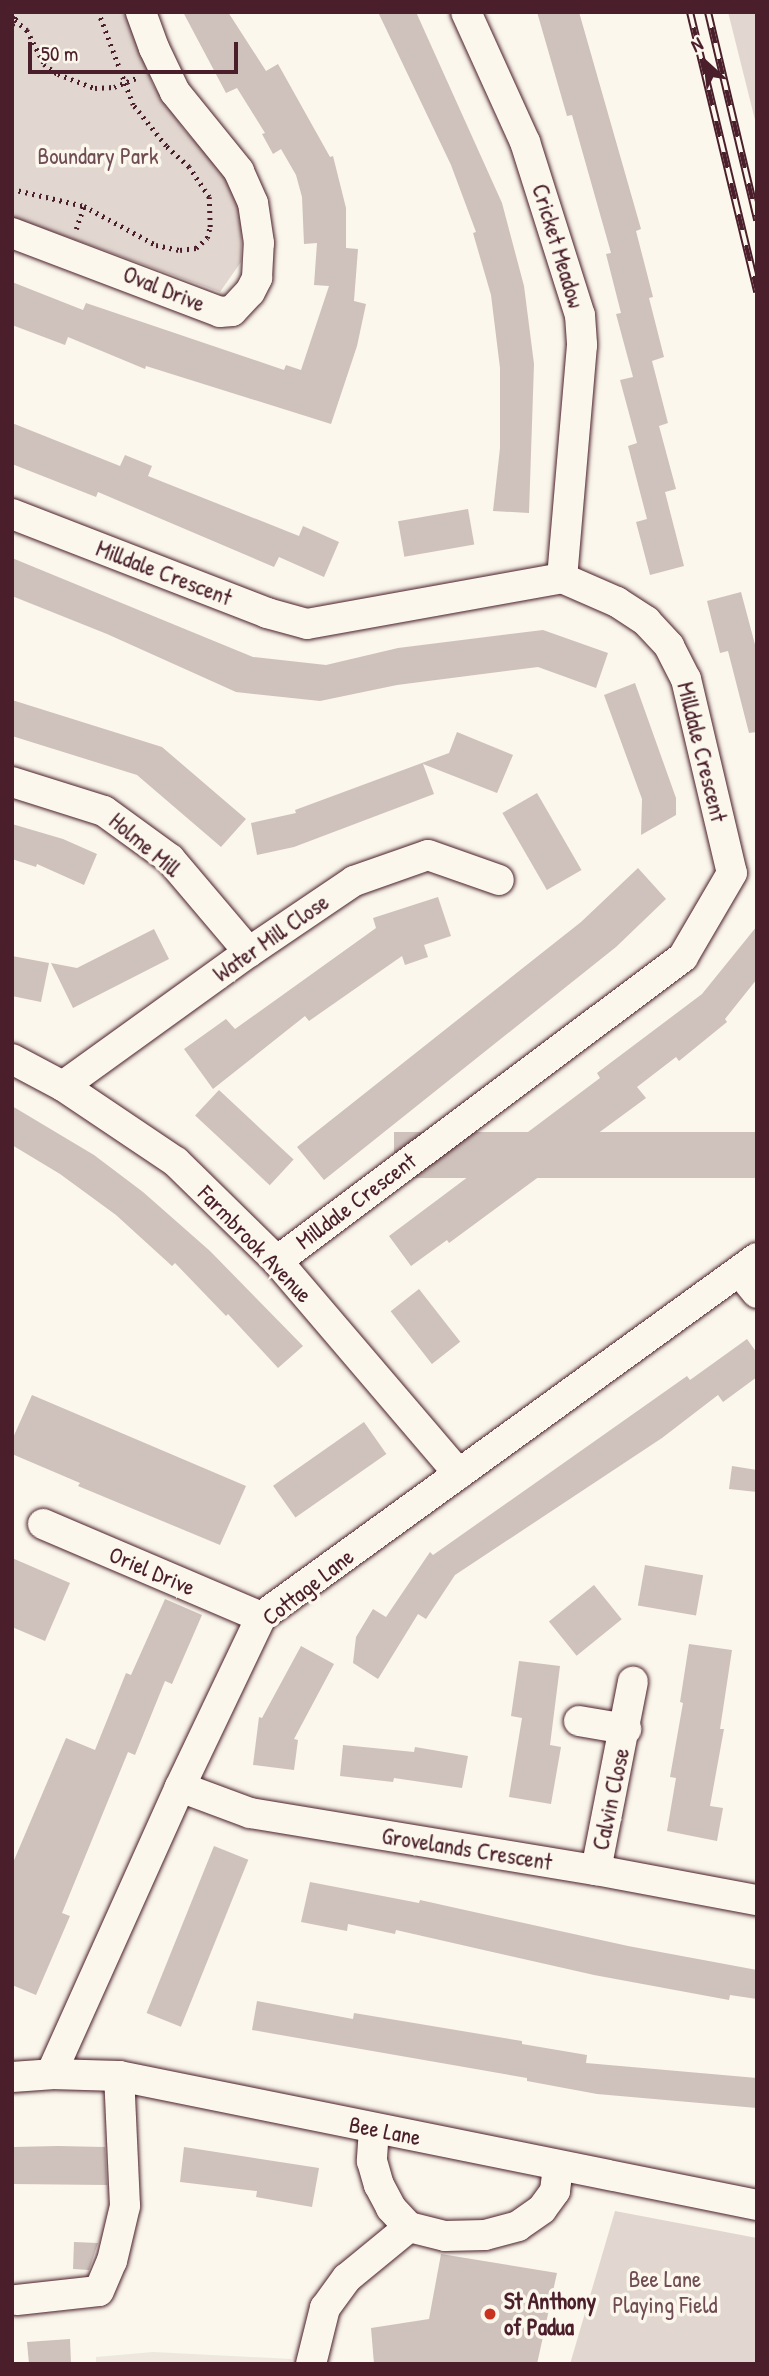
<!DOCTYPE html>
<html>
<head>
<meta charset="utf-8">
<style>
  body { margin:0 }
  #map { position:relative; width:769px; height:2376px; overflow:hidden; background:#fbf7ec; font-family:"Patrick Hand",sans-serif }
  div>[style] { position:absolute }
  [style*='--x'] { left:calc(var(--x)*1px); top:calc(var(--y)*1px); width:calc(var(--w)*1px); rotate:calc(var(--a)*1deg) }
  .built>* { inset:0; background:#eee7de }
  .green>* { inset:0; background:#e2d7d0 }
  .building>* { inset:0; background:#cfc2bc; transform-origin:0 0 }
  .path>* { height:4.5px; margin-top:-2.25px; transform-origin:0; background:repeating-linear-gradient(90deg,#4a1f2b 0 2px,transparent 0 7px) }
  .roads { filter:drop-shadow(0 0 2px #4a1f2b) drop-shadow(0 0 2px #4a1f2b) }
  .minor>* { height:30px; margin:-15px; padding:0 15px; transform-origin:15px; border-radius:15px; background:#fbf7ec }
  .rail>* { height:8px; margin-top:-4px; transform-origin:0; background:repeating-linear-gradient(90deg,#fbf7ec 0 16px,#4a1f2b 0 32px); box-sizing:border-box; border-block:2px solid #4a1f2b }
  .dots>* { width:19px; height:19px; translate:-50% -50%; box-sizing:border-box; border:4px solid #fbf7ec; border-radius:50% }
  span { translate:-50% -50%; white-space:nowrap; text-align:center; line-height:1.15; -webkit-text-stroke:7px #fbf7ec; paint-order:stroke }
  .park-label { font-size:23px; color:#704d54 }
  .street-label { font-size:23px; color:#4a1f2b }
  .poi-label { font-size:23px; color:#4a1f2b; font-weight:700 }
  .left { translate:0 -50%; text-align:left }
  .frame { position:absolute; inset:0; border:14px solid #4a1f2b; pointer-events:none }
  .north { position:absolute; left:671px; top:28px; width:70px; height:70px; -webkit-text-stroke:5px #fbf7ec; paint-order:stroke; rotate:333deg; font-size:19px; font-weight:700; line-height:28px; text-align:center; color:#4a1f2b }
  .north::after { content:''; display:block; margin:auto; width:24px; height:32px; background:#4a1f2b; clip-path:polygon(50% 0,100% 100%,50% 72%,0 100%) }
  .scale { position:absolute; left:28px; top:42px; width:210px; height:32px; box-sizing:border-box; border:4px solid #4a1f2b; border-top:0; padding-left:9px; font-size:21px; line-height:24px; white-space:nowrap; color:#4a1f2b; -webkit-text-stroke:5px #fbf7ec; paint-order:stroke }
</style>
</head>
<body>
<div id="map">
  <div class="built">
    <i style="clip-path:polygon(153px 2352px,291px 2359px,292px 2364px,96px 2364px,96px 2357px)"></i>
  </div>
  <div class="green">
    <i style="clip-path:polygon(12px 12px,126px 12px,153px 85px,185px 131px,224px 172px,242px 215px,241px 262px,220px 292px,12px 217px)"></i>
    <i style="clip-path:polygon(728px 12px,757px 12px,757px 128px)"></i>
    <i style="clip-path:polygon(615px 2211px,757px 2238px,757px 2364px,570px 2364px)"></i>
  </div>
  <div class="building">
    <i style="clip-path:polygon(183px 12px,228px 12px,266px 71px,278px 64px,330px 157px,333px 156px,346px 208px,346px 248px,358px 249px,354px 301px,366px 304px,357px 346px,331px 424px,146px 366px,145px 369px,68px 337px,65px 345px,12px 325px,12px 282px,83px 310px,86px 303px,284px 370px,286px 365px,301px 370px,329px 286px,314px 285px,317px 243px,304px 244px,302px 197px,296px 175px,281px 149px,273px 154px,262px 134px,265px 133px,237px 88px,226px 93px)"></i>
    <i style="clip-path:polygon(378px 12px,416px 12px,502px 203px,524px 286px,534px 364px,529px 513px,493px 511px,500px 448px,500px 368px,491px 295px,473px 233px,476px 232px,451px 165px)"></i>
    <i style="clip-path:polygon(537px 12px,579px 12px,641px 229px,636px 231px,653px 297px,649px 298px,664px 357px,652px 361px,668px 423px,659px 426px,676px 489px,665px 492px,684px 566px,650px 575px,636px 522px,647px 519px,628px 446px,637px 443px,620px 380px,633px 377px,616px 314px,621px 313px,606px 254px,611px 253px,572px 115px,567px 116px)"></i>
    <i style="clip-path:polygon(12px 423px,120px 466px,125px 455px,152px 466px,148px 476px,299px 536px,303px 526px,339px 542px,324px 577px,279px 557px,274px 567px,98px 492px,96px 497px,12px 464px)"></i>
    <i style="left:468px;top:509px;width:36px;height:71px;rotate:80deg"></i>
    <i style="clip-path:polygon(12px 558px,253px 657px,326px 665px,398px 648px,543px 630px,608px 653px,596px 688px,538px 667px,397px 685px,320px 701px,236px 692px,107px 634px,12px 596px)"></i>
    <i style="clip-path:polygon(741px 592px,757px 652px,757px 732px,749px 733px,728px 651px,720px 653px,707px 601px)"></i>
    <i style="clip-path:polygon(635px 683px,676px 798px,676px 815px,641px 835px,642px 799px,604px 695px)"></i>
    <i style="clip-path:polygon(12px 700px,162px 747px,246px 819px,221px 847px,137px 775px,12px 736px)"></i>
    <i style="clip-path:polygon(457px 732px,513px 755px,497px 793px,423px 764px,434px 794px,294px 847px,257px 855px,251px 823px,296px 813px,295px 810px,449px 753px)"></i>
    <i style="left:537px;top:793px;width:89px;height:40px;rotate:60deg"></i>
    <i style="clip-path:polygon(12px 824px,63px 839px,97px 854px,84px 885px,37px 864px,36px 867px,12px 859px)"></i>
    <i style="clip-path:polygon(638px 868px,666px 899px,616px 947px,324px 1180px,297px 1147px,581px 922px)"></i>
    <i style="clip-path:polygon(438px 897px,451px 936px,424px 945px,428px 957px,405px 965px,402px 956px,309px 1021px,305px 1016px,213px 1089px,184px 1049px,226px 1019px,235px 1029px,376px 928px,373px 918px)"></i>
    <i style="clip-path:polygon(757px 926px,757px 979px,725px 1019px,727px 1022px,679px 1061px,676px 1057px,637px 1087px,646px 1098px,449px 1243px,447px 1240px,411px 1266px,389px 1236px,600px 1078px,597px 1073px,702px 994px)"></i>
    <i style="clip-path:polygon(154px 929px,169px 959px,73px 1008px,51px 963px,77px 968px)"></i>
    <i style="clip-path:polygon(12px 956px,49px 963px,41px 1002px,12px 996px)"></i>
    <i style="left:219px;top:1090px;width:102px;height:35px;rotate:43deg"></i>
    <i style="clip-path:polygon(12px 1106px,94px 1155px,143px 1192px,210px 1251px,303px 1346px,278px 1368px,228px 1314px,226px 1316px,175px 1263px,172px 1266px,116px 1215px,60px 1174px,12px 1145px)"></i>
    <i style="left:757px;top:1132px;width:46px;height:363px;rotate:90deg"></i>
    <i style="left:419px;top:1289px;width:67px;height:36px;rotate:52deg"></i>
    <i style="clip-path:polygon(747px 1339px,757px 1353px,757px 1377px,723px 1402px,718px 1395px,662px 1438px,455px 1575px,426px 1619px,418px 1614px,378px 1679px,353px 1663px,356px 1637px,373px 1609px,386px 1617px,430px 1552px,433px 1555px,687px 1376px,690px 1380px)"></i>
    <i style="clip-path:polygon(32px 1395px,246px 1486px,220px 1545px,78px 1486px,80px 1483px,12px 1454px,12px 1440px)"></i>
    <i style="left:364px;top:1422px;width:39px;height:111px;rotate:55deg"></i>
    <i style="clip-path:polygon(732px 1466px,757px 1470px,757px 1492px,729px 1489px)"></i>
    <i style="clip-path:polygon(12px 1558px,70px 1583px,45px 1641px,12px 1627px)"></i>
    <i style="left:645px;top:1565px;width:59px;height:41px;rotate:10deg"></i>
    <i style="left:594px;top:1585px;width:44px;height:58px;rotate:51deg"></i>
    <i style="clip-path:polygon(165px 1599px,202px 1615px,172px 1684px,165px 1681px,135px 1755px,128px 1752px,62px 1913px,70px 1916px,36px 1995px,12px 1985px,12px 1865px,66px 1738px,95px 1750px,126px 1673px,131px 1675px)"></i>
    <i style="clip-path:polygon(689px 1644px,732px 1650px,720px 1729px,724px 1729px,710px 1806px,723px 1808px,717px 1841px,667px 1831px,676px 1778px,670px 1777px,683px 1703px,680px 1702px)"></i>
    <i style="clip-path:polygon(301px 1646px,334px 1664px,294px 1739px,298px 1740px,294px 1770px,253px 1765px,259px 1717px,262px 1718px)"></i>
    <i style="clip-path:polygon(519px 1661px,560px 1666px,550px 1745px,561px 1747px,551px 1804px,509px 1797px,522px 1718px,511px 1716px)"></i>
    <i style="clip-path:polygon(343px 1745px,414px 1752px,415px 1747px,468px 1756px,462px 1788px,394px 1778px,393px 1782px,340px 1776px)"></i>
    <i style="left:214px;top:1846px;width:37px;height:180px;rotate:22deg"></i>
    <i style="clip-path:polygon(310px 1882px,419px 1903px,420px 1900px,628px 1946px,757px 1970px,757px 1999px,730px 1995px,729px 2000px,594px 1975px,396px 1930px,395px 1934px,348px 1924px,347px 1931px,301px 1922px)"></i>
    <i style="clip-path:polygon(257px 2001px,353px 2019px,354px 2013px,522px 2041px,522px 2044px,587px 2055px,586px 2063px,757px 2078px,757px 2108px,597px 2094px,527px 2081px,527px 2078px,252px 2030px)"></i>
    <i style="clip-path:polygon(58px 2146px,105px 2147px,107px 2185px,12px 2184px,12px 2147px)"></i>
    <i style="clip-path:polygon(184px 2147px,319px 2168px,312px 2207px,256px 2197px,257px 2191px,180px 2182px)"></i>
    <i style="clip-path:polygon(74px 2242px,98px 2243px,89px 2270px,73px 2269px)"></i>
    <i style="clip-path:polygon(441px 2254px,557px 2273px,537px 2364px,374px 2364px,371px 2328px,429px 2319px)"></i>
    <i style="clip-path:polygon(70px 2339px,71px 2364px,29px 2364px,27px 2342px)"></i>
  </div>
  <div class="path">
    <i style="--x:15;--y:20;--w:16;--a:40"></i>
    <i style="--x:27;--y:30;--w:38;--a:63"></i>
    <i style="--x:44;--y:64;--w:17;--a:36"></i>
    <i style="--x:58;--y:74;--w:40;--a:21"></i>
    <i style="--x:95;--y:88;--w:19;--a:-3"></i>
    <i style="--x:114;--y:87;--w:27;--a:-22"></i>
    <i style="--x:12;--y:25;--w:15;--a:-62"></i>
    <i style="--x:12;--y:189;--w:74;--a:13.3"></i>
    <i style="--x:84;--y:206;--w:82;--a:28.4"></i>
    <i style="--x:156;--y:245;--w:25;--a:12"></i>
    <i style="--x:180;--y:250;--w:16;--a:-7"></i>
    <i style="--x:196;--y:248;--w:15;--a:-42"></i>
    <i style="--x:207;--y:238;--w:11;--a:-75"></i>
    <i style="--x:210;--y:227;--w:30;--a:-92"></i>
    <i style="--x:209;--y:197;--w:36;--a:-124"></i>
    <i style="--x:189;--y:167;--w:31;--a:-138"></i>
    <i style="--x:166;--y:146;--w:53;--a:-128.8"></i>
    <i style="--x:133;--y:105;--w:99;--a:-110.6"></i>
    <i style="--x:76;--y:229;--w:24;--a:-71"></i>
  </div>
  <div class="roads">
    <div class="minor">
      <i style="--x:466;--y:12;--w:143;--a:65.6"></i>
      <i style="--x:525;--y:142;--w:182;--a:72.4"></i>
      <i style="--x:580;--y:315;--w:30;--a:86"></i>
      <i style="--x:582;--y:345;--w:234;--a:94.9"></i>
      <i style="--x:12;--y:233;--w:222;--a:20.8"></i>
      <i style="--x:220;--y:312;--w:12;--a:-5"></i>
      <i style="--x:232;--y:311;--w:26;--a:-47"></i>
      <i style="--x:250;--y:292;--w:16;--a:-63"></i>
      <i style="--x:257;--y:278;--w:35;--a:-87"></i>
      <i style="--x:259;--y:243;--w:40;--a:-98.5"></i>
      <i style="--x:253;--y:203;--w:35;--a:-114"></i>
      <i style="--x:239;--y:171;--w:102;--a:-129"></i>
      <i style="--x:175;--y:92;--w:49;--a:-115.5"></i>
      <i style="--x:154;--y:48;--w:38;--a:-110"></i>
      <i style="--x:12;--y:514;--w:274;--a:21.2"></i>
      <i style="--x:267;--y:613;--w:41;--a:15.4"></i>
      <i style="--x:307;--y:624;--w:259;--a:-10.2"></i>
      <i style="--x:562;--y:578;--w:60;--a:23.6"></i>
      <i style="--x:617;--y:602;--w:35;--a:33"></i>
      <i style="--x:646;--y:621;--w:34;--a:47"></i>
      <i style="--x:669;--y:646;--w:37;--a:63"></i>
      <i style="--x:686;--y:679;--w:199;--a:76.7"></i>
      <i style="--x:732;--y:873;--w:97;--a:120.3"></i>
      <i style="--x:683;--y:957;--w:507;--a:143.18"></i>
      <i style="--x:12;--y:782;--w:96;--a:17.5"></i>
      <i style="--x:104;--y:811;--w:82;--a:36"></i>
      <i style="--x:170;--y:859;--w:122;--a:49.7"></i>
      <i style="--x:12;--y:1059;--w:58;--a:27.9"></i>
      <i style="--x:63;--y:1086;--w:136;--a:33.9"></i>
      <i style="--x:176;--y:1162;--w:141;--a:44.4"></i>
      <i style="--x:277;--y:1261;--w:280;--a:49.5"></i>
      <i style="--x:63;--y:1086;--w:229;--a:-35.8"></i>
      <i style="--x:249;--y:952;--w:127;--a:-34.1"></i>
      <i style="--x:354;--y:881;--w:78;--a:-19.4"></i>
      <i style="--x:428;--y:855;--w:75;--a:19.4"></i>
      <i style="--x:740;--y:1272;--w:27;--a:51"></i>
      <i style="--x:43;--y:1524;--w:237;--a:23.1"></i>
      <i style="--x:579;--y:1721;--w:48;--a:9.7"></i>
      <i style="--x:180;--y:1787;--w:75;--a:20.4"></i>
      <i style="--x:250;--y:1813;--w:351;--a:9.4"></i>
      <i style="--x:596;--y:1870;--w:164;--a:10.6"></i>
      <i style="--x:596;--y:1870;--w:192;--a:-78.9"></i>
      <i style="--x:51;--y:2074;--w:315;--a:-65.8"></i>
      <i style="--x:180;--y:1787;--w:188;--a:-64.5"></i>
      <i style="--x:261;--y:1617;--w:612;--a:-35.9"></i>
      <i style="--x:12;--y:2077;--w:39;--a:-4"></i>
      <i style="--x:51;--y:2074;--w:68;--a:1.7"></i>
      <i style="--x:119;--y:2076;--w:651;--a:11.43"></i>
      <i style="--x:374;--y:2129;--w:32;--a:94"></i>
      <i style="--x:372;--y:2161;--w:25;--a:74"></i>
      <i style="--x:379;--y:2185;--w:26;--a:62"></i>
      <i style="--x:391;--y:2208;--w:26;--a:47"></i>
      <i style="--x:409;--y:2227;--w:37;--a:14"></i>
      <i style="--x:445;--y:2236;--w:40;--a:-1.4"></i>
      <i style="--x:485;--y:2235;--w:34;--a:-15"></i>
      <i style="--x:518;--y:2226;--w:29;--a:-35"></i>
      <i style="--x:542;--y:2209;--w:22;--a:-54"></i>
      <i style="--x:555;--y:2191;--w:25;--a:-83"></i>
      <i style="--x:17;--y:2300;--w:82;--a:-6.3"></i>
      <i style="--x:99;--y:2291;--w:33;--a:-67"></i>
      <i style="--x:112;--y:2261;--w:57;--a:-76.7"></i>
      <i style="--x:125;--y:2206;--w:130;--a:-92.6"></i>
      <i style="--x:311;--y:2364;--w:58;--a:-76"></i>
      <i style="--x:325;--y:2308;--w:37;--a:-54"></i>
      <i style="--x:347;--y:2278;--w:80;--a:-39.4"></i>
    </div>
  </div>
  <div class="rail">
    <i style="--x:690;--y:12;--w:288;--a:76.5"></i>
    <i style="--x:708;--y:12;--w:214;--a:76.7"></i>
  </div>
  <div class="dots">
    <i style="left:490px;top:2314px;background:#c8321e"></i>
  </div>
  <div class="park-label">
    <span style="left:98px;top:156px">Boundary Park</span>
    <span style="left:665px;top:2292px">Bee Lane<br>Playing Field</span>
  </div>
  <div class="street-label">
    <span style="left:558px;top:246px;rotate:73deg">Cricket Meadow</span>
    <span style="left:164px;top:289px;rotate:22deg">Oval Drive</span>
    <span style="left:164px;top:573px;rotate:21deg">Milldale Crescent</span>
    <span style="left:702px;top:752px;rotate:76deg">Milldale Crescent</span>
    <span style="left:145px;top:845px;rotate:40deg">Holme Mill</span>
    <span style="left:271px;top:938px;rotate:-35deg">Water Mill Close</span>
    <span style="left:356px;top:1201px;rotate:-37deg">Milldale Crescent</span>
    <span style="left:255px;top:1244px;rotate:46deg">Farmbrook Avenue</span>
    <span style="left:152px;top:1571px;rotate:23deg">Oriel Drive</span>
    <span style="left:308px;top:1587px;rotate:-38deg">Cottage Lane</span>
    <span style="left:611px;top:1799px;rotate:-78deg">Calvin Close</span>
    <span style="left:467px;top:1849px;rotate:9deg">Grovelands Crescent</span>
    <span style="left:385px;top:2131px;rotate:11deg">Bee Lane</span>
  </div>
  <div class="poi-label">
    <span class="left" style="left:504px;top:2314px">St Anthony<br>of Padua</span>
  </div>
  <div class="frame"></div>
  <div class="north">N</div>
  <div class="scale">50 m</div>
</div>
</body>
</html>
